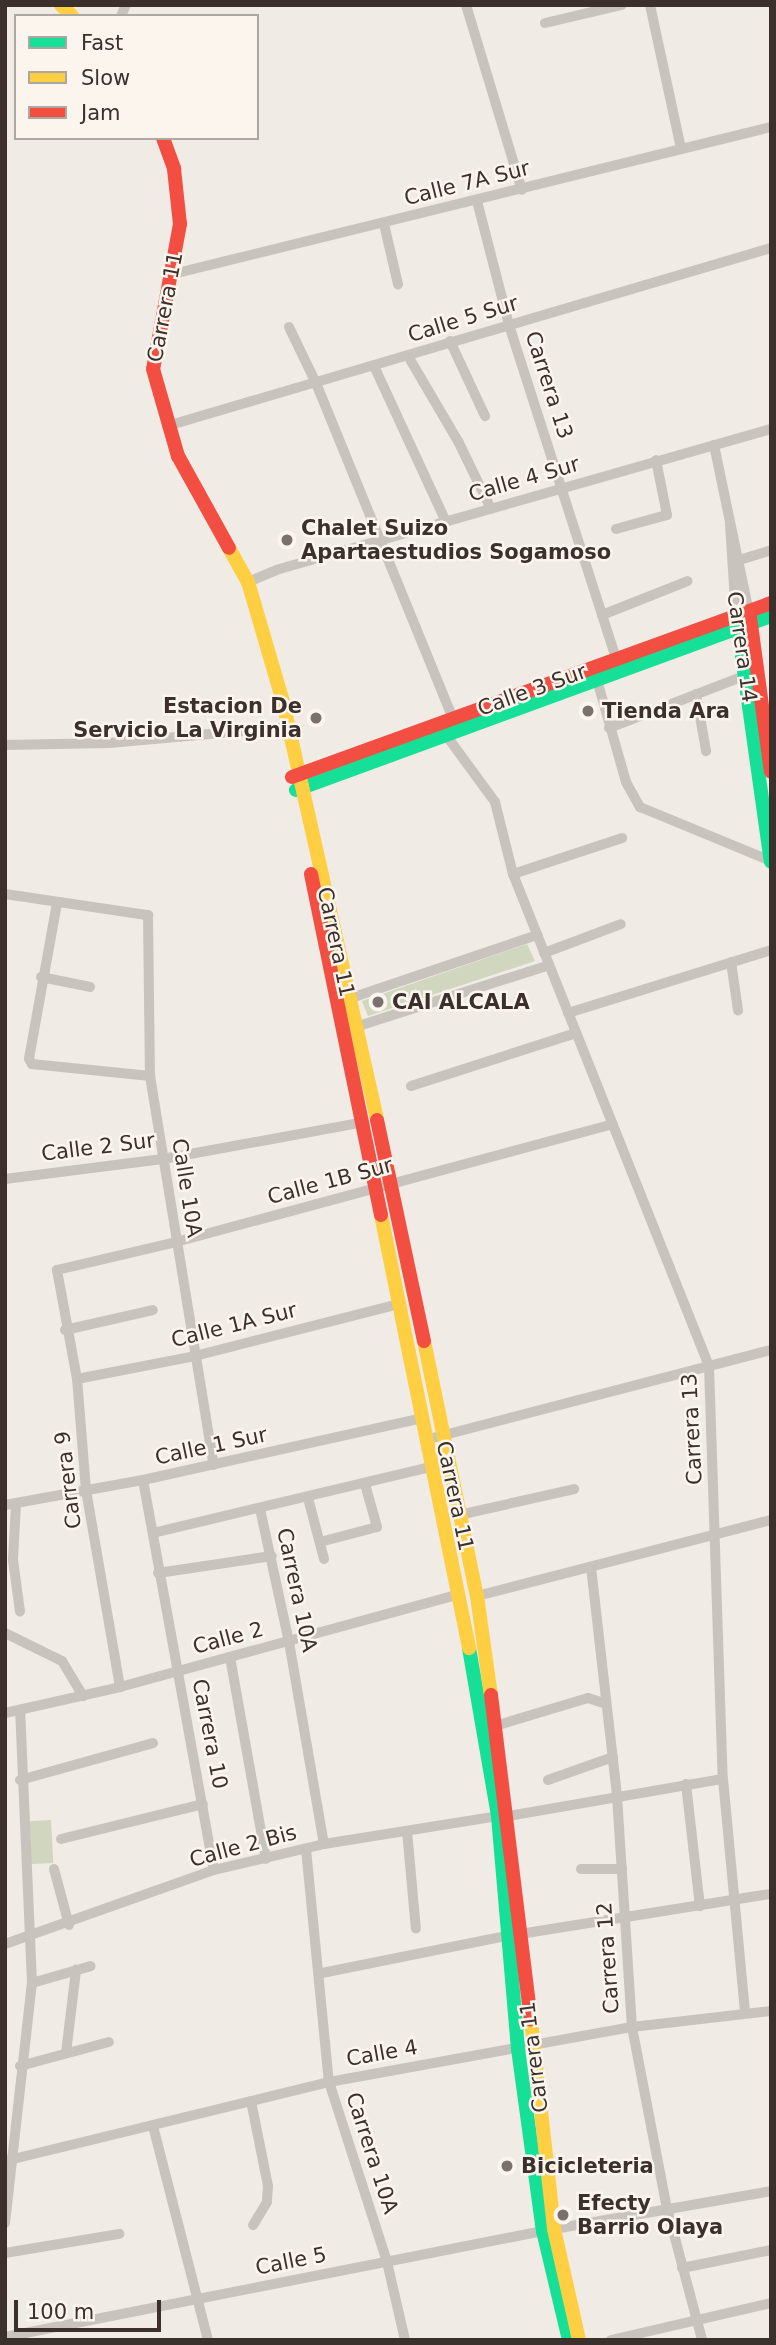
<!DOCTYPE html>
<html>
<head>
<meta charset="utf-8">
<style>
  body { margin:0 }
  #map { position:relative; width:776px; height:2345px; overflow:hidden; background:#f0ebe5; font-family:"DejaVu Sans",sans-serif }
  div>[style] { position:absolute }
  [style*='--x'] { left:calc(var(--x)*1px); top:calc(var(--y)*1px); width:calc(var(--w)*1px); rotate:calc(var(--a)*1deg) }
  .green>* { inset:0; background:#d1d6bf; transform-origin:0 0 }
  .street>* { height:10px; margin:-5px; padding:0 5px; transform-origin:5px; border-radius:5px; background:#c9c3be }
  .fast>* { height:14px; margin:-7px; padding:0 7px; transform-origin:7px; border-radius:7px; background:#16e098 }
  .slow>* { height:14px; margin:-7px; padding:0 7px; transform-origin:7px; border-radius:7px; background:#ffcf43 }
  .jam>* { height:14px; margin:-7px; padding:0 7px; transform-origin:7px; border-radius:7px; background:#f24e42 }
  .dots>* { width:19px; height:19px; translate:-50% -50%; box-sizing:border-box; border:4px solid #fbf5ee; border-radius:50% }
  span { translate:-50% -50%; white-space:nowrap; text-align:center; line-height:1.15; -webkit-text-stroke:5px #fbf5ee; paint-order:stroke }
  .street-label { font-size:21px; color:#3b302b }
  .poi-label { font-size:21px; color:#3b302b; font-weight:700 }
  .left { translate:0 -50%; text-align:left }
  .right { translate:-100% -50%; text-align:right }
  .frame { position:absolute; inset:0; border:7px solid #3b302b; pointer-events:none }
  .legend { position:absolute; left:14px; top:14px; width:245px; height:126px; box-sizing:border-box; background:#fbf5ee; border:2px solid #aea6a0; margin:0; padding:9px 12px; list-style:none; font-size:21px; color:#3b302b }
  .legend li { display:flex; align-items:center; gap:14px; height:35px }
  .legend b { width:35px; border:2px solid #aea6a0 }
  .scale { position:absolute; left:14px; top:2300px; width:147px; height:32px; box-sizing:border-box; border:4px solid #3b302b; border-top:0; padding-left:9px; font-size:21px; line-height:24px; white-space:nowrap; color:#3b302b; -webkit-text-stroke:5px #fbf5ee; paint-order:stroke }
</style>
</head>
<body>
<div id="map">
  <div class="green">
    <i style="clip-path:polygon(527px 944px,535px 961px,368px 1016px,362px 1001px)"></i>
    <i style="left:51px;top:1820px;width:43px;height:22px;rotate:87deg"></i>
  </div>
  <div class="street">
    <i style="--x:466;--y:5;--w:193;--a:73.2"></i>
    <i style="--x:650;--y:5;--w:146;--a:77.8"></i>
    <i style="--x:121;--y:16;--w:12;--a:-66"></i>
    <i style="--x:545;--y:23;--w:79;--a:-13.2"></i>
    <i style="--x:477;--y:201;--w:128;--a:75.5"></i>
    <i style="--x:509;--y:325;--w:351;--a:72.2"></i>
    <i style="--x:384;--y:224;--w:62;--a:76.9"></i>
    <i style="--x:173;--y:274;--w:616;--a:-13.81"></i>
    <i style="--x:289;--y:327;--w:62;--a:64.3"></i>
    <i style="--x:316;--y:383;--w:363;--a:67.8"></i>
    <i style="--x:450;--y:341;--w:83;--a:65"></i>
    <i style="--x:408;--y:356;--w:101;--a:59.6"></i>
    <i style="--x:459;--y:443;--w:73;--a:64.1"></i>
    <i style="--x:374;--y:366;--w:172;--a:65.2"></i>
    <i style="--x:167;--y:426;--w:630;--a:-16.42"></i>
    <i style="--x:714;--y:445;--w:171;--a:78.2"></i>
    <i style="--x:730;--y:524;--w:92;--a:86.3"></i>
    <i style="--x:616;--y:529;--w:53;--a:-15.4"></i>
    <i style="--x:667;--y:515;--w:56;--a:-101.3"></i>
    <i style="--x:736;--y:561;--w:37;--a:-17"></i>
    <i style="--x:248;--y:582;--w:30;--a:-23"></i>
    <i style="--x:276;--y:570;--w:515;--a:-15.9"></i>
    <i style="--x:602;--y:615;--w:92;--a:-21.6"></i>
    <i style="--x:597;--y:680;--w:106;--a:74.1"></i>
    <i style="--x:626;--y:782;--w:29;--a:61"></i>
    <i style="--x:640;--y:807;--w:142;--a:22.4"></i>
    <i style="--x:696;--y:694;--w:58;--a:80"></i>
    <i style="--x:609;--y:728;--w:147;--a:-21.1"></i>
    <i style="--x:446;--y:735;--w:83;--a:53.8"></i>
    <i style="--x:495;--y:802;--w:74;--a:76"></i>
    <i style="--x:513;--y:874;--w:530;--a:68.28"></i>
    <i style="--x:709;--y:1366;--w:413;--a:88.1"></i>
    <i style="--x:723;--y:1779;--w:235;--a:84.6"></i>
    <i style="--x:5;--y:745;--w:104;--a:-1.1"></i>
    <i style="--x:109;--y:743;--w:181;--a:-5.1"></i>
    <i style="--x:513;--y:874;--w:115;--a:-18.3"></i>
    <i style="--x:5;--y:894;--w:145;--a:8.4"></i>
    <i style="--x:148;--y:915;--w:161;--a:89.3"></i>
    <i style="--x:150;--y:1076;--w:394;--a:80.7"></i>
    <i style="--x:57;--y:903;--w:158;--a:100.2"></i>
    <i style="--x:29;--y:1059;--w:6;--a:59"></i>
    <i style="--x:32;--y:1064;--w:119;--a:5.8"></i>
    <i style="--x:544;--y:953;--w:82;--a:-20.6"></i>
    <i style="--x:731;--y:962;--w:49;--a:81.7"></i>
    <i style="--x:41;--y:977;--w:50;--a:11.5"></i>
    <i style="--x:348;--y:999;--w:200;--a:-18.7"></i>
    <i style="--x:568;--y:1013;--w:213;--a:-17.2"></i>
    <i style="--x:349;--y:1029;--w:210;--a:-17.7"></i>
    <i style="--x:411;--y:1086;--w:173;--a:-17.8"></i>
    <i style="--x:5;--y:1179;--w:159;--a:-7.2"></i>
    <i style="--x:163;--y:1159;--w:200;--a:-10.4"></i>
    <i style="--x:65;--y:1330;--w:90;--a:-12.8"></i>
    <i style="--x:77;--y:1379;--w:120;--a:-11"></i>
    <i style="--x:195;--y:1356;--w:211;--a:-14.3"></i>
    <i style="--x:429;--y:1439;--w:353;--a:-14.6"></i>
    <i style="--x:143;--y:1480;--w:396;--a:79.7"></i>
    <i style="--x:308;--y:1498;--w:63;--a:75.3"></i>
    <i style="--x:16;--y:1504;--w:56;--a:93.1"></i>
    <i style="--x:13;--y:1560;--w:52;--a:82.3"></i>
    <i style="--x:5;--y:1505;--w:140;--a:-10.3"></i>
    <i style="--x:143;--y:1480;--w:287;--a:-12.5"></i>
    <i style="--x:260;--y:1509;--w:136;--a:77.7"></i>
    <i style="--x:289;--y:1642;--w:205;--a:80.2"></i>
    <i style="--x:459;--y:1515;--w:118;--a:-12.7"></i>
    <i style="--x:153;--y:1533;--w:302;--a:-13.4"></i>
    <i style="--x:320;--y:1542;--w:59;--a:-14.7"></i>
    <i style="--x:377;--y:1527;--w:45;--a:-105.6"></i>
    <i style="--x:591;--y:1567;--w:230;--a:83.5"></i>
    <i style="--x:617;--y:1796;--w:231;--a:86.3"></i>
    <i style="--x:632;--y:2027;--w:184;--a:79.1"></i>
    <i style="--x:667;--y:2208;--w:137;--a:75.1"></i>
    <i style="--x:158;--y:1573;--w:115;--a:-8.5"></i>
    <i style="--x:477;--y:1596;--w:304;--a:-14.5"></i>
    <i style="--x:5;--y:1633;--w:64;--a:26.2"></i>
    <i style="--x:62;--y:1661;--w:41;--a:59"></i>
    <i style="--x:230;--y:1657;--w:205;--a:79.9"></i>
    <i style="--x:120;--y:1687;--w:200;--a:-99.8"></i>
    <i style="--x:86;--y:1490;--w:111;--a:-94.6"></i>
    <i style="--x:77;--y:1379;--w:111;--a:-100.4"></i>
    <i style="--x:57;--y:1270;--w:122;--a:-13.2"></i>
    <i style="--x:176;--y:1242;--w:452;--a:-15.1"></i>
    <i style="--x:5;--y:1713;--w:118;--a:-12.7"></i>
    <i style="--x:120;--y:1687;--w:352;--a:-15.3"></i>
    <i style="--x:495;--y:1726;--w:97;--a:-16.8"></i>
    <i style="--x:588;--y:1698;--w:19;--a:18"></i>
    <i style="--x:20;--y:1780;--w:138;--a:-15.5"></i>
    <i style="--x:548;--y:1780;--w:69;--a:-19.5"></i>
    <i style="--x:686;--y:1784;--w:123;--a:83.5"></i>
    <i style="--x:508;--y:1816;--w:218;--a:-9.8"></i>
    <i style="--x:407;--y:1831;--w:98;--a:84.8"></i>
    <i style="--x:61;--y:1839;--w:146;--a:-13.8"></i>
    <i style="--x:306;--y:1849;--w:234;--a:84.4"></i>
    <i style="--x:329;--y:2082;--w:189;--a:72.1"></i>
    <i style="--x:387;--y:2262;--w:80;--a:77"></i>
    <i style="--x:54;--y:1869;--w:58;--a:75"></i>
    <i style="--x:581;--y:1869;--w:41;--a:0"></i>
    <i style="--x:520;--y:1934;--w:254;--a:-9.1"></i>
    <i style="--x:5;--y:1944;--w:222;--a:-19.5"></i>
    <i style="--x:214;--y:1870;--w:113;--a:-13.3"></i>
    <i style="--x:324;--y:1844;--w:176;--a:-9.1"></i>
    <i style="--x:322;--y:1973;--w:192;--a:-11.4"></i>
    <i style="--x:32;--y:1983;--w:61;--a:-16.1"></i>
    <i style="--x:66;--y:2053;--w:84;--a:-83.1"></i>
    <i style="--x:20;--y:2066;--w:92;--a:-15.1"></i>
    <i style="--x:251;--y:2101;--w:87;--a:78.7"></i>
    <i style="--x:268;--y:2186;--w:16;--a:94"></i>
    <i style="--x:267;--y:2202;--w:27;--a:121"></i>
    <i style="--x:153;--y:2126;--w:221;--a:75.6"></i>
    <i style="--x:5;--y:2161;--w:333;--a:-13.7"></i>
    <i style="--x:329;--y:2082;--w:308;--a:-10.3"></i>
    <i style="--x:632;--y:2027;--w:140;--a:-6.6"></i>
    <i style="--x:5;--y:2223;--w:242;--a:-83.6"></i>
    <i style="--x:32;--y:1983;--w:271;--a:-92.5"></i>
    <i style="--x:554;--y:2229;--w:220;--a:-9.9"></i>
    <i style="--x:5;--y:2253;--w:116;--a:-9.5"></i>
    <i style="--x:682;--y:2268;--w:91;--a:-11.4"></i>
    <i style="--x:5;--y:2337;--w:548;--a:-11.15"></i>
    <i style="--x:611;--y:2340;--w:164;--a:-13"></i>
  </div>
  <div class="fast">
    <i style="--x:737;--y:621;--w:243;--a:82"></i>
    <i style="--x:296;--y:790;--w:506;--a:-20.12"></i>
    <i style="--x:469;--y:1648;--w:170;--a:80.2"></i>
    <i style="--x:498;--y:1816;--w:234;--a:85.1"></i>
    <i style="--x:518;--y:2049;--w:184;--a:82.2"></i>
    <i style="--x:543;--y:2231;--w:112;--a:76.6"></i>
  </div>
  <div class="slow">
    <i style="--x:61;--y:5;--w:16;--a:45"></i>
    <i style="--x:229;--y:548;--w:39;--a:61"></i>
    <i style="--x:248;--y:582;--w:125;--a:73.7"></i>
    <i style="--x:283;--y:702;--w:428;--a:77.3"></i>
    <i style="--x:381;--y:1215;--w:442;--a:78.5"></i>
    <i style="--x:424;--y:1341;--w:260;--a:78.3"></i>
    <i style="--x:477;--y:1596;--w:100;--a:82"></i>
    <i style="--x:531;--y:2020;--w:210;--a:83.7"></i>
    <i style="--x:554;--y:2229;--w:114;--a:77.3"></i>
  </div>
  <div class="jam">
    <i style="--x:163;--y:138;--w:33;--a:70"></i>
    <i style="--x:174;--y:169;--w:55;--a:83.8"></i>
    <i style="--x:180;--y:224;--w:147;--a:100.5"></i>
    <i style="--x:153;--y:369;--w:91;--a:74"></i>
    <i style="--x:178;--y:456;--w:105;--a:61"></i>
    <i style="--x:750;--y:617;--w:156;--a:82.3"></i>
    <i style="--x:292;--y:777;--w:510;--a:-19.96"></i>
    <i style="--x:311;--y:874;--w:348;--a:78.4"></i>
    <i style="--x:377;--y:1120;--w:226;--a:78"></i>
    <i style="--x:491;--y:1695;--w:327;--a:83"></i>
  </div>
  <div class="dots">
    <i style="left:287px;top:540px;background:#7a716c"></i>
    <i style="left:588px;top:711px;background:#7a716c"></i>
    <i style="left:316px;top:718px;background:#7a716c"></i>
    <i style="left:378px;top:1002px;background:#7a716c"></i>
    <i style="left:507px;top:2166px;background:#7a716c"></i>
    <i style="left:563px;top:2215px;background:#7a716c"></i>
  </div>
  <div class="street-label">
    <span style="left:467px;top:183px;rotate:-14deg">Calle 7A Sur</span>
    <span style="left:165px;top:307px;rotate:-79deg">Carrera 11</span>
    <span style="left:463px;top:319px;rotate:-17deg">Calle 5 Sur</span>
    <span style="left:549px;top:385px;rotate:72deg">Carrera 13</span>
    <span style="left:524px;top:479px;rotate:-16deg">Calle 4 Sur</span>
    <span style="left:742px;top:647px;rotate:82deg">Carrera 14</span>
    <span style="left:532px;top:690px;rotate:-20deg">Calle 3 Sur</span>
    <span style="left:336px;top:942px;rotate:78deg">Carrera 11</span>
    <span style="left:98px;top:1147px;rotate:-7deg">Calle 2 Sur</span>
    <span style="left:330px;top:1181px;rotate:-15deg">Calle 1B Sur</span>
    <span style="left:187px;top:1188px;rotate:81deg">Calle 10A</span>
    <span style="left:234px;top:1325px;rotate:-14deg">Calle 1A Sur</span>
    <span style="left:692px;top:1429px;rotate:-93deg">Carrera 13</span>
    <span style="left:211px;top:1446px;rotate:-12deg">Calle 1 Sur</span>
    <span style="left:68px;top:1480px;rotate:-97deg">Carrera 9</span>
    <span style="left:455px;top:1496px;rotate:78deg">Carrera 11</span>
    <span style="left:297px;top:1590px;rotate:78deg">Carrera 10A</span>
    <span style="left:228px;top:1638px;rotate:-15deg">Calle 2</span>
    <span style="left:210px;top:1734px;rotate:79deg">Carrera 10</span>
    <span style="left:243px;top:1846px;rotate:-15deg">Calle 2 Bis</span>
    <span style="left:608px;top:1958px;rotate:-94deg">Carrera 12</span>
    <span style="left:382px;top:2053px;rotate:-10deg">Calle 4</span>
    <span style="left:534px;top:2057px;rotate:-97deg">Carrera 11</span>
    <span style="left:372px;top:2153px;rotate:72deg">Carrera 10A</span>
    <span style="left:291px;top:2261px;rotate:-11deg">Calle 5</span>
  </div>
  <div class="poi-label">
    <span class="left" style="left:301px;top:540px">Chalet Suizo<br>Apartaestudios Sogamoso</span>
    <span class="right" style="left:302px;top:718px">Estacion De<br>Servicio La Virginia</span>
    <span class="left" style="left:602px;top:711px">Tienda Ara</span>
    <span class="left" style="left:392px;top:1002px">CAI ALCALA</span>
    <span class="left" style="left:521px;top:2166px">Bicicleteria</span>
    <span class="left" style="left:577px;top:2215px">Efecty<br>Barrio Olaya</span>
  </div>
  <div class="frame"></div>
  <ul class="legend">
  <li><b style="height:9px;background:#16e098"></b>Fast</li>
  <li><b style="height:9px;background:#ffcf43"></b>Slow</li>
  <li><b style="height:9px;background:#f24e42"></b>Jam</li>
  </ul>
  <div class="scale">100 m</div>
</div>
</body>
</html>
